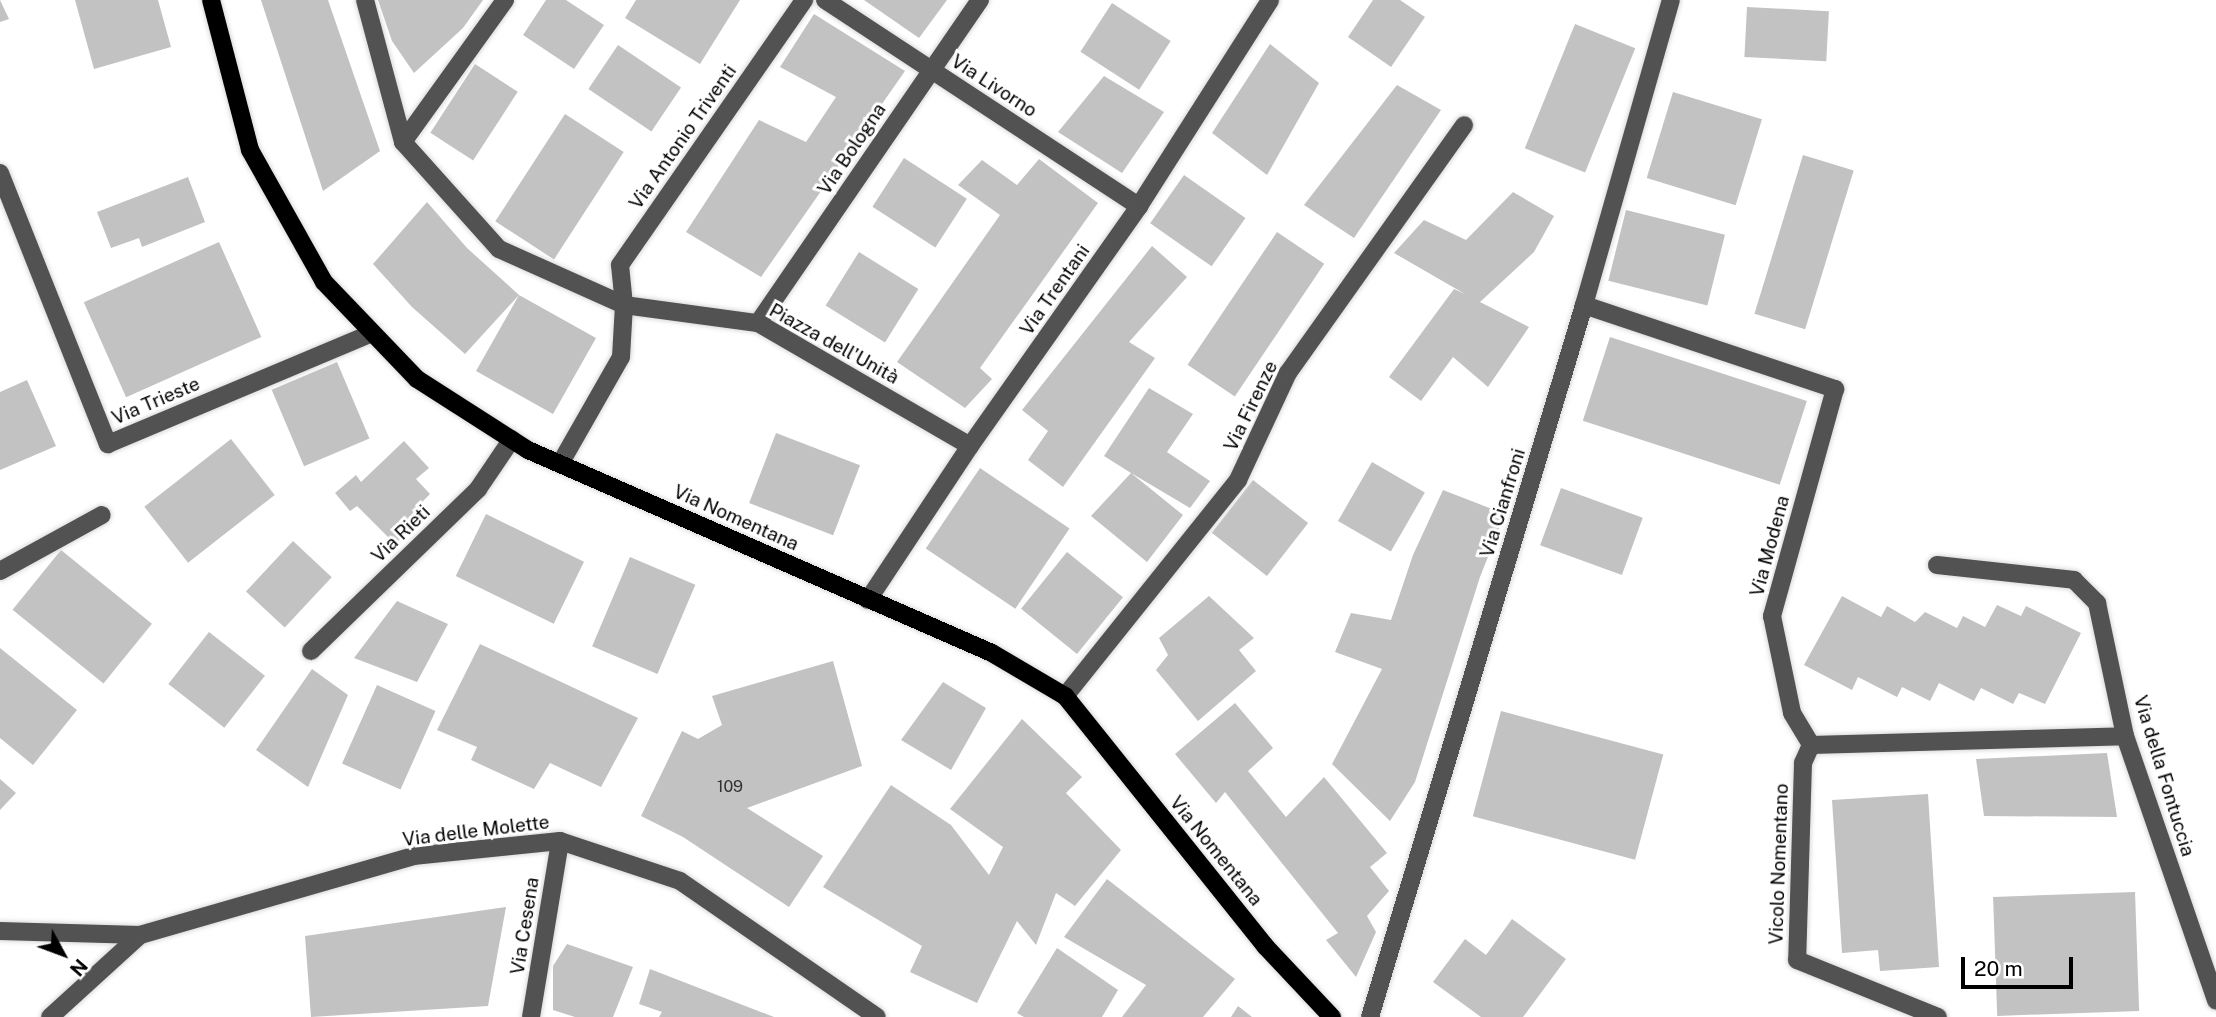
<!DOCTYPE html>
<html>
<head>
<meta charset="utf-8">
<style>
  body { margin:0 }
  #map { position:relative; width:2216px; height:1017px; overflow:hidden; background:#fff; font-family:"Public Sans",sans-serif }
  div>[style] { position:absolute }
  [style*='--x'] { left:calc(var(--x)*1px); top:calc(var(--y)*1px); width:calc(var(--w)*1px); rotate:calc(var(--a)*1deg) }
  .building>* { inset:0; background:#c2c2c2; transform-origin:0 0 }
  .roads { filter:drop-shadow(0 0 2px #dbdbdb) drop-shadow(0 0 2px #dbdbdb) }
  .minor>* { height:18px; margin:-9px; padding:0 9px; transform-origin:9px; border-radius:9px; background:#525252 }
  .major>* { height:18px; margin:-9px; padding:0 9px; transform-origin:9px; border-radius:9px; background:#000 }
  span { translate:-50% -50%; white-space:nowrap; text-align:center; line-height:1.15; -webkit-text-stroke:6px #fff; paint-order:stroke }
  .number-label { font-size:16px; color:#303030 }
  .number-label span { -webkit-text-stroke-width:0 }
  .street-label { font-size:19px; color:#000 }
  .north { position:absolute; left:28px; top:919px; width:70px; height:70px; -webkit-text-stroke:5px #fff; paint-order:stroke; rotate:131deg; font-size:19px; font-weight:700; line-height:28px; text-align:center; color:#000 }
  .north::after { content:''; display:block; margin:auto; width:24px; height:32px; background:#000; clip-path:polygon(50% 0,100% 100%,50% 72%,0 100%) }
  .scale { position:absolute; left:1961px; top:957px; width:112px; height:32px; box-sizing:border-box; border:4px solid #000; border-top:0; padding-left:9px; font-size:21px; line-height:24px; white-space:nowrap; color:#000; -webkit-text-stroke:5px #fff; paint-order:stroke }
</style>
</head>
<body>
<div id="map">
  <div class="building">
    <i style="clip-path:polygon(0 0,9px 19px,0 22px)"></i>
    <i style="clip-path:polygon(75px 0,158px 0,171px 47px,94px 69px)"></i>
    <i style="clip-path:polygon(261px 0,328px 0,380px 151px,323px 191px)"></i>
    <i style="clip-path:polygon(378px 0,483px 0,463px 28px,414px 73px,392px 41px)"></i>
    <i style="clip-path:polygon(546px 0,566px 0,604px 25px,574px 69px,523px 35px)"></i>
    <i style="clip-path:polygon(636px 0,740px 0,700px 64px,625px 18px)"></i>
    <i style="clip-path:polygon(864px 0,947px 0,919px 38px)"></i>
    <i style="clip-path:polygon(1373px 0,1400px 0,1425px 17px,1391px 67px,1348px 37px)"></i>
    <i style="left:1112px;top:3px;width:70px;height:58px;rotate:33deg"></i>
    <i style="left:1747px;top:7px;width:82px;height:50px;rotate:3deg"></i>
    <i style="clip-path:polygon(814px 14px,905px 71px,761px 277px,686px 232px,759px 120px,806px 142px,836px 97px,780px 67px)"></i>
    <i style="left:1575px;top:24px;width:65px;height:134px;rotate:22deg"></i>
    <i style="clip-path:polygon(1270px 44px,1319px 83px,1267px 175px,1212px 133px)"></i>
    <i style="left:618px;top:45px;width:76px;height:53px;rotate:34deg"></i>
    <i style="left:475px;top:64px;width:51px;height:82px;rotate:33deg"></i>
    <i style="clip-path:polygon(1104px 76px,1164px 112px,1122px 173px,1058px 132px)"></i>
    <i style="clip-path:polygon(1397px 85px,1441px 110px,1354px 238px,1304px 205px)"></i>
    <i style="left:1673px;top:92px;width:93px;height:90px;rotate:17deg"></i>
    <i style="left:565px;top:114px;width:70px;height:128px;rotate:33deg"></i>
    <i style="left:1803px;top:155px;width:53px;height:166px;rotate:17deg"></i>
    <i style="left:904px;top:158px;width:75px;height:58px;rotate:33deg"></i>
    <i style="clip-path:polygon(1039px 159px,1098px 203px,980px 368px,992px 379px,965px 408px,897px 362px,1000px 215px,958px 185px,982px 160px,1017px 185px)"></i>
    <i style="left:1184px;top:175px;width:75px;height:59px;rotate:35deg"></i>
    <i style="clip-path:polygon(188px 177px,205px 222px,142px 247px,139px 238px,111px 248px,97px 212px)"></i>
    <i style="clip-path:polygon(1513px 192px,1554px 216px,1534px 252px,1480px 302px,1529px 327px,1488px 387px,1453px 357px,1421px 401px,1389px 377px,1454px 289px,1465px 294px,1394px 253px,1424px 220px,1466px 240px)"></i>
    <i style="clip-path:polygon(427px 202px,467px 248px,519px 295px,596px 338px,553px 414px,476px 371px,519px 295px,465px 354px,412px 307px,373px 264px)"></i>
    <i style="left:1626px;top:210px;width:102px;height:73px;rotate:14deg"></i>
    <i style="left:1277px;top:232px;width:57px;height:160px;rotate:34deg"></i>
    <i style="left:219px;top:242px;width:104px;height:148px;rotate:66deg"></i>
    <i style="clip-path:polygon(1152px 246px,1187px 277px,1129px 342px,1155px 358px,1063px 487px,1028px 460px,1048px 431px,1022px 410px)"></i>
    <i style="left:859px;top:252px;width:70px;height:63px;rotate:32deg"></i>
    <i style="left:1610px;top:337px;width:207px;height:88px;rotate:18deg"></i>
    <i style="left:337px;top:362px;width:83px;height:71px;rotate:67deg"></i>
    <i style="clip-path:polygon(27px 380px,56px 446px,0 470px,0 392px)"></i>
    <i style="clip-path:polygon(1149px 388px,1193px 414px,1167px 452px,1210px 481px,1190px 508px,1131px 473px,1183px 515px,1147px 562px,1091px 516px,1131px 473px,1104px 456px)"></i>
    <i style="left:776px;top:433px;width:90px;height:75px;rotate:21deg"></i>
    <i style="left:231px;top:439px;width:71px;height:110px;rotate:52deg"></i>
    <i style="clip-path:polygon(404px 441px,429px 468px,416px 479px,430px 494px,419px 505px,429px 513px,395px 544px,357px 506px,350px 511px,335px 493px,356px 475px,361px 482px)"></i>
    <i style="left:1372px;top:462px;width:61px;height:68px;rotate:30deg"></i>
    <i style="left:980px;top:468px;width:108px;height:97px;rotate:34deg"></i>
    <i style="left:1253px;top:480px;width:70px;height:67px;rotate:38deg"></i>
    <i style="left:1561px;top:488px;width:87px;height:61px;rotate:20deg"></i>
    <i style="clip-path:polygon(1443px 490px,1505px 514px,1480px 577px,1415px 782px,1390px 821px,1332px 764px,1382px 669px,1335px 652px,1351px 613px,1391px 620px,1413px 555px)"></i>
    <i style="left:486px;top:514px;width:109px;height:69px;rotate:26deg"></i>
    <i style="left:293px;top:541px;width:53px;height:69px;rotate:43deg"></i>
    <i style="left:61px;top:550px;width:117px;height:77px;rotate:39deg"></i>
    <i style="left:1067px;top:552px;width:72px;height:73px;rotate:39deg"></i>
    <i style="left:630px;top:557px;width:71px;height:97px;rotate:23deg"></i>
    <i style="clip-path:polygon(1209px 596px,1254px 638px,1239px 650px,1256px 671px,1198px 721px,1156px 670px,1168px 655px,1159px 638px)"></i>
    <i style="clip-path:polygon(1842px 596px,1881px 617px,1887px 606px,1915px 622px,1925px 612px,1957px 628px,1963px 616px,1985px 627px,1997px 605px,2021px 616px,2026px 606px,2081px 633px,2045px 704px,2019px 693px,2013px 704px,1981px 688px,1974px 701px,1939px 683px,1930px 701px,1902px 687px,1897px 697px,1858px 677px,1852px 690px,1804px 665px)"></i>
    <i style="clip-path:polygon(397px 601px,448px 624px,417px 682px,354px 658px)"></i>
    <i style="left:209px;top:632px;width:71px;height:66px;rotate:38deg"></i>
    <i style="clip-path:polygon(480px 644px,638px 718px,601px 787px,550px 763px,534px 789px,471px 760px,477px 747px,437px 730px)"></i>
    <i style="clip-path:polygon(0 648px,77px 710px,33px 765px,0 738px)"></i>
    <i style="clip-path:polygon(833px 661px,862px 766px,747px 808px,823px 856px,789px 907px,683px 837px,641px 816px,682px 731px,698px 739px,722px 725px,712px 696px)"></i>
    <i style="clip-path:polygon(312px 669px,348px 695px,308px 787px,256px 750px)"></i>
    <i style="clip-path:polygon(943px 682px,986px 708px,951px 770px,901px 740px)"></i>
    <i style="left:377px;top:685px;width:64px;height:86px;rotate:24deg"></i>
    <i style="clip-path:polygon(1235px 703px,1273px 748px,1248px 771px,1286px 817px,1324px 777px,1387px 853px,1370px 867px,1389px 891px,1367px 916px,1376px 932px,1356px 977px,1326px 940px,1338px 933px,1225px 792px,1216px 803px,1175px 754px)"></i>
    <i style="left:1501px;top:711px;width:168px;height:109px;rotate:15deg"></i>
    <i style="clip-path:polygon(1022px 719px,1082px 777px,1066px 793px,1121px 850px,1075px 906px,1056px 893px,1036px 945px,1017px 921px,977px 1003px,910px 972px,922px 946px,823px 887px,891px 785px,951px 825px,989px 875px,1003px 847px,950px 809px)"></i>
    <i style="clip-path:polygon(2107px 753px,2117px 817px,1984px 816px,1976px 759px)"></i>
    <i style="clip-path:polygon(0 779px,16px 793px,0 810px)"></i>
    <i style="clip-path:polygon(1928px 794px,1939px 967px,1880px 971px,1878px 950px,1842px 953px,1832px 800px)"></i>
    <i style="clip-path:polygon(1107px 879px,1235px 979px,1203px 1017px,1122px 1017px,1146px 985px,1064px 937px)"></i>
    <i style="left:2135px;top:892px;width:119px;height:142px;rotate:88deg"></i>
    <i style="clip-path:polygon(506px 907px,488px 1006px,311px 1017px,305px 936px)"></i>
    <i style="clip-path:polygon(1512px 919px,1566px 959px,1523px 1017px,1481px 1017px,1433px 982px,1465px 939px,1486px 955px)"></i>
    <i style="clip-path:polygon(567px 944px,633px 967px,613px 1017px,575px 1017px,553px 1010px,553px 966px)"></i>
    <i style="clip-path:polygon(1057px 948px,1118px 990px,1102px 1017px,1024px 1017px,1017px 1013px)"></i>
    <i style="clip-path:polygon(650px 969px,774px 1017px,659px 1017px,662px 1012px,639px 1004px)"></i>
    <i style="clip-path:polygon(1238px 1006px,1252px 1017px,1231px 1017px)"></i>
  </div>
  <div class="roads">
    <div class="minor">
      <i style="--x:365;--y:0;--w:147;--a:75"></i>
      <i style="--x:403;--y:142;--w:144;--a:48.1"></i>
      <i style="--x:499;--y:249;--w:137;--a:24.1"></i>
      <i style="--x:624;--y:305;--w:135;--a:7.7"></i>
      <i style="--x:758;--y:323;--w:245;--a:30.1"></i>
      <i style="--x:825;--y:0;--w:376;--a:33.3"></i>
      <i style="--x:403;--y:142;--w:175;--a:-54.3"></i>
      <i style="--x:0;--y:173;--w:292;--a:68.3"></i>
      <i style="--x:108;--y:444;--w:286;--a:-22.8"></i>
      <i style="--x:1584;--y:305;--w:265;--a:18.5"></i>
      <i style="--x:1835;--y:389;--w:236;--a:105.5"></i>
      <i style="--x:1772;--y:616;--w:99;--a:78.3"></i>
      <i style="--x:1792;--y:713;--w:37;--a:59"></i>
      <i style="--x:1811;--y:745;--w:314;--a:-1.6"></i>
      <i style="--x:758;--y:323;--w:392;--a:-55.5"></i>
      <i style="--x:560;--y:464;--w:123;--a:-60.3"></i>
      <i style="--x:621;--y:357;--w:52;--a:-86.7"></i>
      <i style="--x:624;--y:305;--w:40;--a:-95.7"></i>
      <i style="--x:620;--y:265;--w:323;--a:-55.2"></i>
      <i style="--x:1937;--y:565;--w:138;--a:6.2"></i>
      <i style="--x:2074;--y:580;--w:33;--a:45"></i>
      <i style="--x:2097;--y:603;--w:136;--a:78.1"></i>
      <i style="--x:2125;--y:736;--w:280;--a:71"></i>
      <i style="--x:0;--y:571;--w:116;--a:-28.8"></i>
      <i style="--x:868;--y:600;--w:185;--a:-56.5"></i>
      <i style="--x:970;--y:446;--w:294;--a:-54.8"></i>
      <i style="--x:1139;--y:206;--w:244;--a:-57.5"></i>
      <i style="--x:311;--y:651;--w:233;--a:-44.1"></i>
      <i style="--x:478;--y:489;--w:60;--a:-55.8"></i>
      <i style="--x:1065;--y:696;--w:277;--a:-51.3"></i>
      <i style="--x:1238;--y:480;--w:118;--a:-65"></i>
      <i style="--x:1288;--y:373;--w:304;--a:-54.6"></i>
      <i style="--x:1811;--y:745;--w:20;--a:114"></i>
      <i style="--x:1803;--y:763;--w:197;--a:91.7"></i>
      <i style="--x:1797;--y:960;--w:152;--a:22"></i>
      <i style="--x:0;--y:931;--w:140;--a:1.6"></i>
      <i style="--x:140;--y:935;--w:284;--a:-16.1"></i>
      <i style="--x:413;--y:856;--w:148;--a:-5.8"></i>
      <i style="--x:560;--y:841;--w:126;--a:18.4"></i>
      <i style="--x:680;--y:881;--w:239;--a:34.6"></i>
      <i style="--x:50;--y:1017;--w:122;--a:-42.3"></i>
      <i style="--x:531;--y:1017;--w:178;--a:-80.6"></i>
      <i style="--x:1370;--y:1017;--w:743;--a:-73.27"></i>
      <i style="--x:1584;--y:305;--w:317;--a:-74.1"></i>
    </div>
    <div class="major">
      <i style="--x:211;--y:0;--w:155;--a:75.4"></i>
      <i style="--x:250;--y:150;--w:151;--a:60.7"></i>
      <i style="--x:324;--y:282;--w:134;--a:46.2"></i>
      <i style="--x:417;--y:379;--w:132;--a:32.6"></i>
      <i style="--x:528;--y:450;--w:506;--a:23.63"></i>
      <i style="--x:992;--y:653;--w:85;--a:30.5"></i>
      <i style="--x:1065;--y:696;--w:320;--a:51.3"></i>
      <i style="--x:1265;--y:946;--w:98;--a:46.7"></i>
    </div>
  </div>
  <div class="number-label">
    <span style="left:730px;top:787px">109</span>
  </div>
  <div class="street-label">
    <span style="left:994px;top:86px;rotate:33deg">Via Livorno</span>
    <span style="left:683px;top:137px;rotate:-55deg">Via Antonio Triventi</span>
    <span style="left:852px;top:149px;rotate:-56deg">Via Bologna</span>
    <span style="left:1055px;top:290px;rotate:-55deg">Via Trentani</span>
    <span style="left:834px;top:344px;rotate:29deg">Piazza dell'Unità</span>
    <span style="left:156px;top:401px;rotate:-23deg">Via Trieste</span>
    <span style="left:1251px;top:406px;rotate:-64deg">Via Firenze</span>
    <span style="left:1503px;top:503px;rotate:-73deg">Via Cianfroni</span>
    <span style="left:736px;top:518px;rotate:24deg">Via Nomentana</span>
    <span style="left:401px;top:534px;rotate:-44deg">Via Rieti</span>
    <span style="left:1770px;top:546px;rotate:-75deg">Via Modena</span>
    <span style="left:2164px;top:776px;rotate:73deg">Via della Fontuccia</span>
    <span style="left:476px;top:831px;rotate:-7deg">Via delle Molette</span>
    <span style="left:1216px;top:851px;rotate:51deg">Via Nomentana</span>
    <span style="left:1779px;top:864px;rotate:-88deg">Vicolo Nomentano</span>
    <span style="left:525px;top:926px;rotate:-81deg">Via Cesena</span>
  </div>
  <div class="north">N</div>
  <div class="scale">20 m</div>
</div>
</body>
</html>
